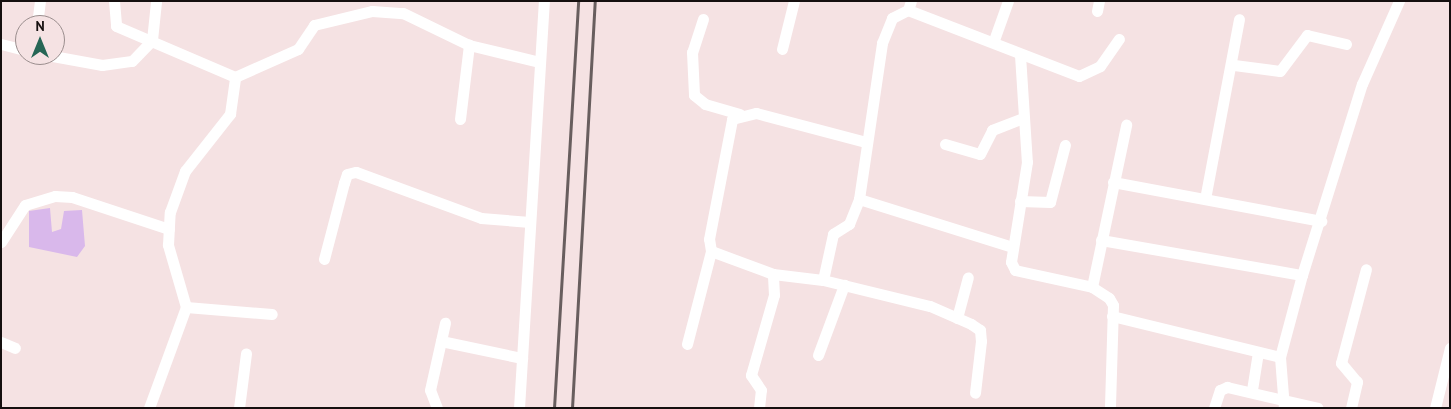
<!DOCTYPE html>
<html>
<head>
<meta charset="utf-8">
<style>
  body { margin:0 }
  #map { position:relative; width:1451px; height:409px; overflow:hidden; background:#f5e2e3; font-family:"PT Sans",sans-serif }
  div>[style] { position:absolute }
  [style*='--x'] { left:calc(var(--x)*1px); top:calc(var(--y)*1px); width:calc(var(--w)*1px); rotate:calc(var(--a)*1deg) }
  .water>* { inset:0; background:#d9b8eb }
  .street>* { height:11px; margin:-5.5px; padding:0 5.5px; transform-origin:5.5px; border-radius:5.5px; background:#fff }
  .rail>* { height:3px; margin:-1.5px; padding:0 1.5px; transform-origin:1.5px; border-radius:1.5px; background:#685e5e }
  span { translate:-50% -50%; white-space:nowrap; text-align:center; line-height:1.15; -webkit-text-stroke:5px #f5e2e3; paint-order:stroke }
  .frame { position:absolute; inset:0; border:2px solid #150f0f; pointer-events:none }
  .north { position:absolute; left:15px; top:15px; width:50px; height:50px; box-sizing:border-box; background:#f5e2e3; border:1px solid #9b8e8e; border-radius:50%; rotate:0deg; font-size:14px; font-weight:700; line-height:20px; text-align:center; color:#150f0f }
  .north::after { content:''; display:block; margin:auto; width:18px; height:22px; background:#266655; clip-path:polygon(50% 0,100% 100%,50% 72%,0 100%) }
</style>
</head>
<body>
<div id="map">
  <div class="water">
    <i style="clip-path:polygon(50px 208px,52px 232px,61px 229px,64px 211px,82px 210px,85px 246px,77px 257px,29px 247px,29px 211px)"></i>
  </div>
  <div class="street">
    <i style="--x:114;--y:1;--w:25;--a:85"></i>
    <i style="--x:116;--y:26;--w:129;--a:23.2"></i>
    <i style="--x:235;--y:77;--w:69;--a:-24"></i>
    <i style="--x:298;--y:49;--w:29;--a:-56"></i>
    <i style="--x:314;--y:25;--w:60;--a:-13.6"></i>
    <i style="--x:372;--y:11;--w:31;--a:4"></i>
    <i style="--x:403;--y:13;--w:73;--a:25.9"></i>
    <i style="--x:469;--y:45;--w:73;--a:13.5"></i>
    <i style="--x:908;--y:10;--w:183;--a:21.1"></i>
    <i style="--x:1079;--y:76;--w:23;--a:-25"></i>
    <i style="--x:1100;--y:66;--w:33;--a:-55"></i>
    <i style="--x:1097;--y:11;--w:10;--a:-79"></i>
    <i style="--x:703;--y:19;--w:35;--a:108"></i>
    <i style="--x:692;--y:52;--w:43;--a:87.3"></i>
    <i style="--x:694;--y:95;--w:14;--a:39"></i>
    <i style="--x:705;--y:104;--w:36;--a:16"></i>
    <i style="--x:37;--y:25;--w:24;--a:-83"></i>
    <i style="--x:994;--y:40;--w:41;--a:-70.3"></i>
    <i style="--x:1;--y:44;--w:25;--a:14"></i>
    <i style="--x:782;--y:49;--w:49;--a:-76"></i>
    <i style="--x:47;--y:55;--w:56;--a:10.3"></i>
    <i style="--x:102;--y:65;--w:30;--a:-8"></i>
    <i style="--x:132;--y:61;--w:29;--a:-46"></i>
    <i style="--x:152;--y:40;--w:39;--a:-84"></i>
    <i style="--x:1020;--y:55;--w:107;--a:86.3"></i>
    <i style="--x:1027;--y:162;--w:101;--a:99.1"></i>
    <i style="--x:1011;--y:262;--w:9;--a:63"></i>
    <i style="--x:1015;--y:270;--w:79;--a:12.4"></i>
    <i style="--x:1092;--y:287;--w:20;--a:33"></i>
    <i style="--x:1109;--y:298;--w:8;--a:60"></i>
    <i style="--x:1113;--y:305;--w:103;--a:91.7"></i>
    <i style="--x:1234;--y:65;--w:46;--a:7.4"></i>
    <i style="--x:1280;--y:71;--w:45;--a:-53.1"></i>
    <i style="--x:1307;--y:35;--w:40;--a:13"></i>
    <i style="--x:460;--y:119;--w:75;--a:-83.1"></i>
    <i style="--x:945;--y:144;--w:36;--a:16"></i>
    <i style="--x:980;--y:154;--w:27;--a:-63"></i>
    <i style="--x:992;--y:130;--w:33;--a:-21"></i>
    <i style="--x:1113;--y:182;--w:212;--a:10.6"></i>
    <i style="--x:859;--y:199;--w:160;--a:17.4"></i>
    <i style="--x:1205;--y:199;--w:183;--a:-79.3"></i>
    <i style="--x:1020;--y:201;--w:30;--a:2"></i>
    <i style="--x:1050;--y:202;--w:59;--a:-75.3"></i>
    <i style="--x:1101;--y:240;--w:204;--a:9.9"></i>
    <i style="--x:1;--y:242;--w:44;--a:-57"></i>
    <i style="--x:25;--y:205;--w:31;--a:-17"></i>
    <i style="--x:55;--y:196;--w:17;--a:3"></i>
    <i style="--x:72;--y:197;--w:102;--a:18.3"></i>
    <i style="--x:324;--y:259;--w:79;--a:-75.3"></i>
    <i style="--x:344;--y:183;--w:9;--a:-72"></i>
    <i style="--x:347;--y:174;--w:9;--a:-13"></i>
    <i style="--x:356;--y:172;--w:133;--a:20.2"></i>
    <i style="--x:481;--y:218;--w:49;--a:4.7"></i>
    <i style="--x:773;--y:274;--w:50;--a:6.8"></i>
    <i style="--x:823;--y:280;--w:110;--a:13.7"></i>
    <i style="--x:930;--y:306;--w:45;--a:23.7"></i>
    <i style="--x:971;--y:324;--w:11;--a:34"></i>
    <i style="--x:980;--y:330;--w:11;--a:85"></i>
    <i style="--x:981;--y:341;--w:52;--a:96.6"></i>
    <i style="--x:823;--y:280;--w:47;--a:-77.7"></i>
    <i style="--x:833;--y:234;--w:19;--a:-32"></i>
    <i style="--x:849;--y:224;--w:27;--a:-68"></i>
    <i style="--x:859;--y:199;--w:158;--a:-81.6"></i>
    <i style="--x:882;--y:43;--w:27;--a:-68"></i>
    <i style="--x:892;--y:18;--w:18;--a:-27"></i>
    <i style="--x:908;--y:10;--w:9;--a:-72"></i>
    <i style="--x:1092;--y:287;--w:166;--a:-78.1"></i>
    <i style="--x:186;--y:307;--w:86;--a:4.7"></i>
    <i style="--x:1112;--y:316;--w:173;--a:13.7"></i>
    <i style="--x:957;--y:318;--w:42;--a:-75"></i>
    <i style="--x:441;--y:341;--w:83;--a:11.9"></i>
    <i style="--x:1;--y:342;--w:15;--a:23"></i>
    <i style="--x:687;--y:344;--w:96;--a:-75.5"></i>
    <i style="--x:818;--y:355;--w:75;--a:-69.6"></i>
    <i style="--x:1252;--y:390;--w:38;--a:-81"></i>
    <i style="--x:149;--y:408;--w:108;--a:-69.9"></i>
    <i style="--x:186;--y:307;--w:65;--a:-106.2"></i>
    <i style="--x:168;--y:245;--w:33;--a:-87"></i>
    <i style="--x:170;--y:212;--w:44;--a:-69.9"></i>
    <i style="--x:185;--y:171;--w:73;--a:-51.7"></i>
    <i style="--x:230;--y:114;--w:37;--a:-82"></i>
    <i style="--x:239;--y:408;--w:55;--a:-82.7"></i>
    <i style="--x:437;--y:408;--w:19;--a:-111"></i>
    <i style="--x:430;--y:390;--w:69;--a:-77.4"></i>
    <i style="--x:519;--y:408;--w:408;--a:-86.5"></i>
    <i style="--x:759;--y:408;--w:18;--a:-84"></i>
    <i style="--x:761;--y:390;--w:18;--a:-124"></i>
    <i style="--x:751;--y:375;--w:83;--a:-74"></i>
    <i style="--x:774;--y:295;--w:21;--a:-93"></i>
    <i style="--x:773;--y:274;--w:66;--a:-159.6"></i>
    <i style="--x:711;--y:251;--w:12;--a:-99"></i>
    <i style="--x:709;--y:239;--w:122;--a:-79.1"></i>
    <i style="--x:732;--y:119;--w:25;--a:-14"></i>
    <i style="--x:756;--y:113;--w:114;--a:14.8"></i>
    <i style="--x:1214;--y:408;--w:19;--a:-72"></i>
    <i style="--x:1220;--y:390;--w:8;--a:-23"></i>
    <i style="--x:1227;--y:387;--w:93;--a:13"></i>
    <i style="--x:1284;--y:408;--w:51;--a:-94.5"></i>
    <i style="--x:1280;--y:357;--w:85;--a:-75"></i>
    <i style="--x:1302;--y:275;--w:200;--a:-72.6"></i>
    <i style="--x:1362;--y:84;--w:91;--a:-66"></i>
    <i style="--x:1351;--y:408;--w:27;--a:-77"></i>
    <i style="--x:1357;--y:382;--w:25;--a:-130"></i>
    <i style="--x:1341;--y:363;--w:97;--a:-75.1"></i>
    <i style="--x:1435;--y:408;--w:62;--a:-76"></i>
  </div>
  <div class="rail">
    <i style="--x:554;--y:408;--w:408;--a:-86.6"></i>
    <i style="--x:572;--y:408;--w:408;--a:-86.8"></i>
  </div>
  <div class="frame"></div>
  <div class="north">N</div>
</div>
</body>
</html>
